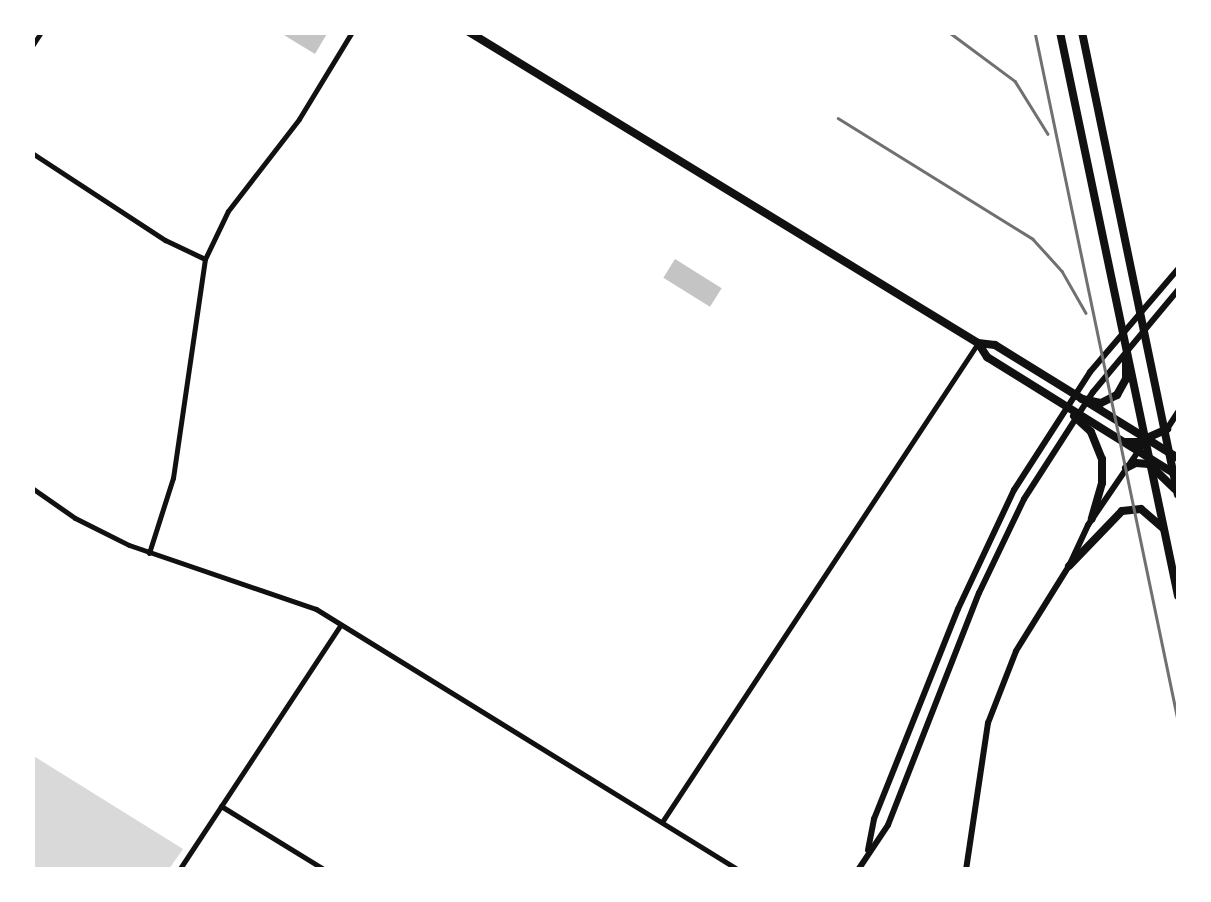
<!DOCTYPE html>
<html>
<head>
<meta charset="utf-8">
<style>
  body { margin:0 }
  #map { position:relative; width:1211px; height:902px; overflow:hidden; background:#fff; font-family:Inter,sans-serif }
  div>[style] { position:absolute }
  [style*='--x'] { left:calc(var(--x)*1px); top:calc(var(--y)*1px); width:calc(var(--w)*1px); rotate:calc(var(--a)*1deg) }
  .water>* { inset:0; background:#d9d9d9 }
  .building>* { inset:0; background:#c4c4c4; transform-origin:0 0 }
  .minor>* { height:5px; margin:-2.5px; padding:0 2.5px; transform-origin:2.5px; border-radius:2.5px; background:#111 }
  .tertiary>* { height:5px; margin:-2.5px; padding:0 2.5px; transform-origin:2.5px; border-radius:2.5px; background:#111 }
  .secondary>* { height:6px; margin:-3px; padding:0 3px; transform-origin:3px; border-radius:3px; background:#111 }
  .primary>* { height:8px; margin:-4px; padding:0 4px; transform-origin:4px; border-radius:4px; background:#111 }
  .trunk>* { height:8px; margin:-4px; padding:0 4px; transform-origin:4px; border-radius:4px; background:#111 }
  .rail>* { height:2.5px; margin:-1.25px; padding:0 1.25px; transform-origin:1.25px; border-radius:1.25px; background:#707070 }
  span { translate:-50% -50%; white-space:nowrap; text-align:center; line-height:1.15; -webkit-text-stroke:9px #fff; paint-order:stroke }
  .frame { position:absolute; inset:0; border:35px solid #fff; pointer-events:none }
</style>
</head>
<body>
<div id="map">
  <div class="water">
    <i style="clip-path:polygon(32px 755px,183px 849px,169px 869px,33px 869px)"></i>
  </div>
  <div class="building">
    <i style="clip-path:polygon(279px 32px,328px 32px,315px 54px)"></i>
    <i style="left:675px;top:259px;width:55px;height:22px;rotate:32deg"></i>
  </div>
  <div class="minor">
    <i style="--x:32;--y:153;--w:159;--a:33.2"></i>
    <i style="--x:165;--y:240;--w:44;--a:25.4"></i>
    <i style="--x:32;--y:488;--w:52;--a:34.9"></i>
    <i style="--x:75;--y:518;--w:60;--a:26.6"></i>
    <i style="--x:129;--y:545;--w:198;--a:18.9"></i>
    <i style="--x:316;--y:609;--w:497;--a:31.7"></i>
    <i style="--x:149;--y:553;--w:79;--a:-72.3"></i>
    <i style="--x:173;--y:478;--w:221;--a:-81.7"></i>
    <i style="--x:205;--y:259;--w:53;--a:-64.4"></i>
    <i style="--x:228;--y:211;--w:116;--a:-52.3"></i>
    <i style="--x:299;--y:119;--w:102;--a:-58.7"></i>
    <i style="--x:221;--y:806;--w:122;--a:31.6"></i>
    <i style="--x:662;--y:822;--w:574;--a:-56.59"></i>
    <i style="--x:179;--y:870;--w:292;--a:-56.6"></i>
  </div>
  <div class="tertiary">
    <i style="--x:32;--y:46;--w:17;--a:-57"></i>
  </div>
  <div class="secondary">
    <i style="--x:1167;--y:429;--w:20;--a:-57"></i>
    <i style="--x:868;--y:850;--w:32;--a:-79"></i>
    <i style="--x:874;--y:819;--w:226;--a:-68.2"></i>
    <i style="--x:958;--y:609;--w:132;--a:-64.8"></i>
    <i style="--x:1014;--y:490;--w:140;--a:-57.2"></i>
    <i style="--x:1090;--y:372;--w:135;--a:-49.5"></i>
    <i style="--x:858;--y:870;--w:54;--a:-56.3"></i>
    <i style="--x:888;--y:825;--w:249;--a:-68.6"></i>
    <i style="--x:979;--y:593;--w:104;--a:-64.4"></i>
    <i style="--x:1024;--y:499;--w:127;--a:-57.2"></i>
    <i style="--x:1093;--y:392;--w:133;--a:-50.2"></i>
    <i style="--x:966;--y:870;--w:149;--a:-81.5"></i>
    <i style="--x:988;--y:723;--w:77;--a:-68.7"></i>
    <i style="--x:1016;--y:651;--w:100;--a:-58.1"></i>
    <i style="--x:1069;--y:566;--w:45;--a:-65.1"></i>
    <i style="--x:1088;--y:525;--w:103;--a:-55.7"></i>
  </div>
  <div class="primary">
    <i style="--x:469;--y:32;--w:596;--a:31.43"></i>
    <i style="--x:978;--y:343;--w:17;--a:7"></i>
    <i style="--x:995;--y:345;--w:215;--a:31.7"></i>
    <i style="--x:978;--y:343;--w:17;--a:57"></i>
    <i style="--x:987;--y:357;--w:225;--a:31.9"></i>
    <i style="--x:1074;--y:416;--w:23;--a:43"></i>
    <i style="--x:1091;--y:432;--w:29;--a:68"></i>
    <i style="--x:1102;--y:459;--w:24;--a:90"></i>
    <i style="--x:1102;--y:483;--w:37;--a:106"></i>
    <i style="--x:1125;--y:442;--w:13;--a:0"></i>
    <i style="--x:1138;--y:442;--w:32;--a:-24"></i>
  </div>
  <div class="trunk">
    <i style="--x:1060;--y:32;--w:576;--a:78.18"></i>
    <i style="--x:1082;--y:32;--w:472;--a:78.3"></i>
    <i style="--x:1082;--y:399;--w:19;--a:12"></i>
    <i style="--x:1101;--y:403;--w:18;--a:-27"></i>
    <i style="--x:1117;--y:395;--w:18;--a:-61"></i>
    <i style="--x:1126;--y:379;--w:18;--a:-90"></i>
    <i style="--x:1126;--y:468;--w:11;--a:-27"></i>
    <i style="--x:1136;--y:463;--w:13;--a:4"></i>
    <i style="--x:1149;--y:464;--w:36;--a:44"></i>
    <i style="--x:1069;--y:566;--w:76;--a:-46.1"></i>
    <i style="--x:1122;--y:511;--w:19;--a:-6"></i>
    <i style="--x:1141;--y:509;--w:29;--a:41"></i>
  </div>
  <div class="rail">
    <i style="--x:949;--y:32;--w:82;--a:36.6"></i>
    <i style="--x:1015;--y:81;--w:62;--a:58.1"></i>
    <i style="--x:1035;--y:32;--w:703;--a:78.26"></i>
    <i style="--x:838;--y:118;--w:229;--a:31.8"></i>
    <i style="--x:1033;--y:239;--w:43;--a:47.8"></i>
    <i style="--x:1062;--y:271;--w:48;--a:60.3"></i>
  </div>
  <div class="frame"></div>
</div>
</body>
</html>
